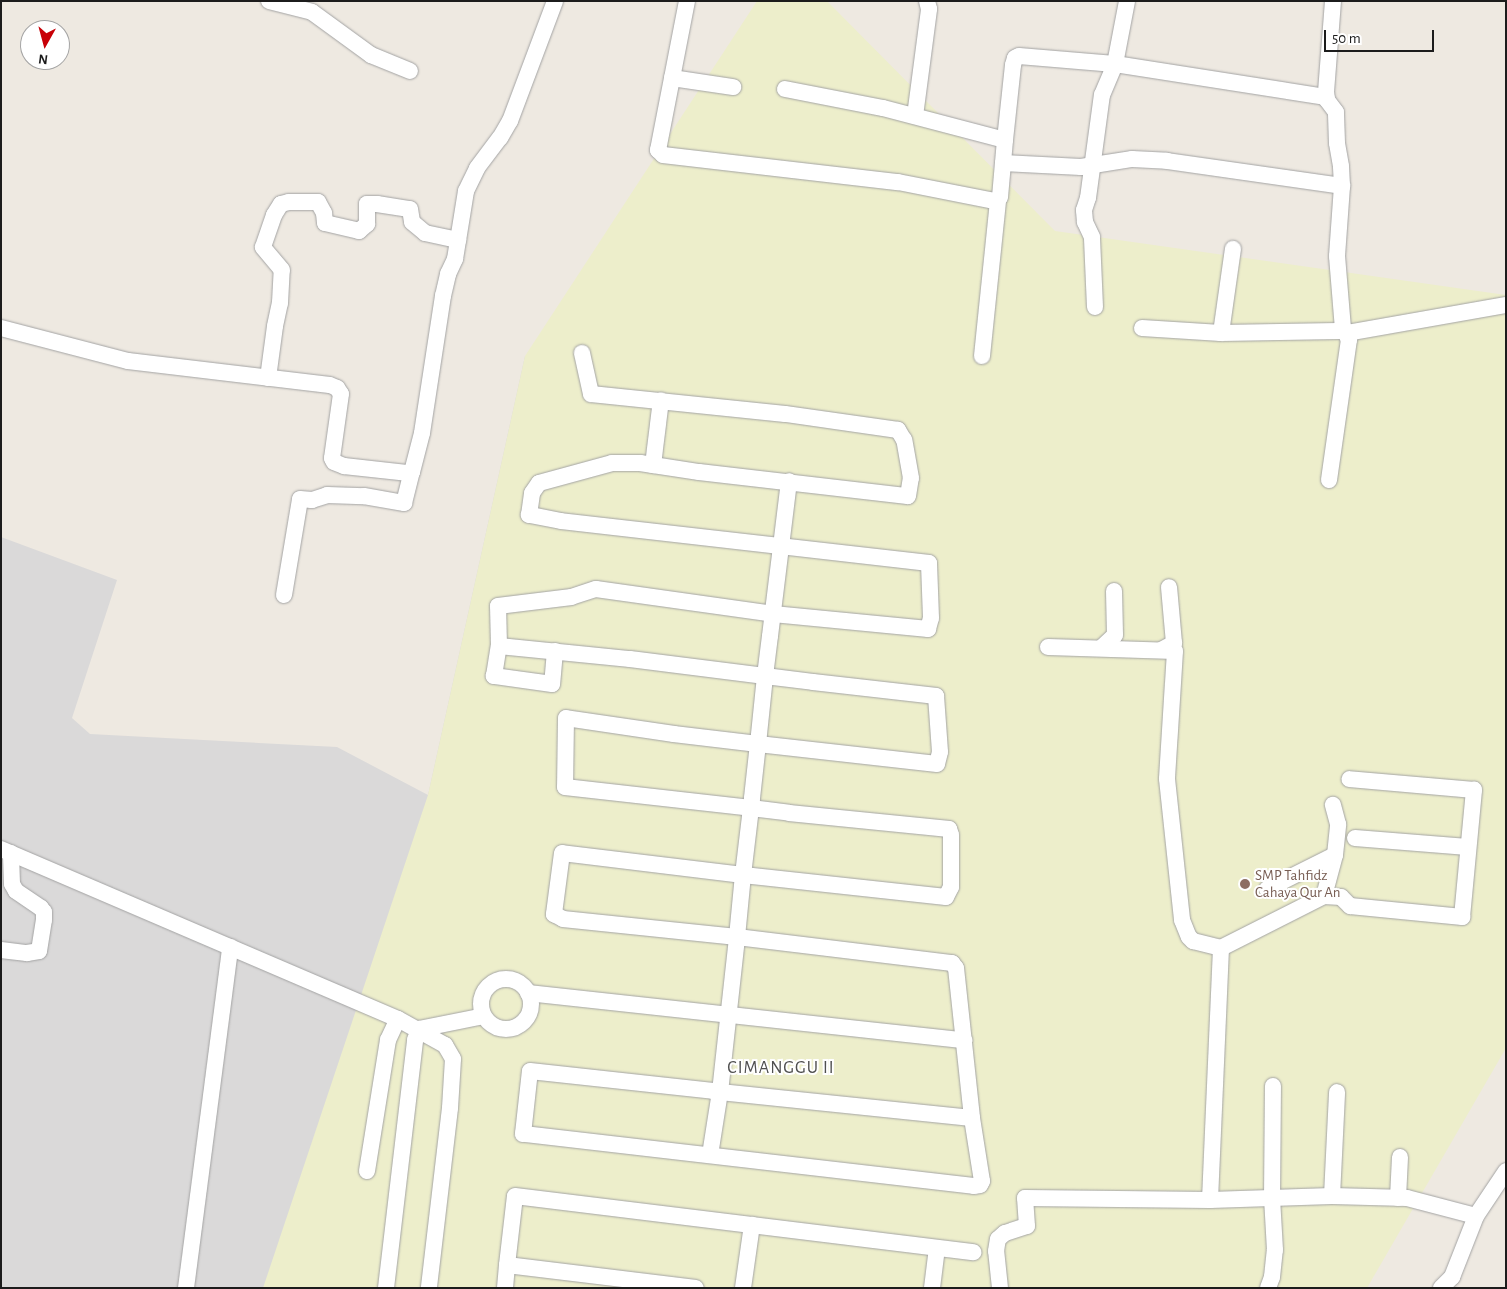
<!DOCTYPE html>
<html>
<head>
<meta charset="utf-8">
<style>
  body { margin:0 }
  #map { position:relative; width:1507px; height:1289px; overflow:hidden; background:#eee9e1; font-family:"Alegreya Sans",sans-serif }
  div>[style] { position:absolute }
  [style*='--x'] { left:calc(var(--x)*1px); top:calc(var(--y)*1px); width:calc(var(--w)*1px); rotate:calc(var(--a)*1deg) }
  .residential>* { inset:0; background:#dad9d9 }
  .farmland>* { inset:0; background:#edeecb }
  .roads { filter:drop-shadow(0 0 1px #a3a3a3) drop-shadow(0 0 1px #a3a3a3) }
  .minor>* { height:16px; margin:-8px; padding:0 8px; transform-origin:8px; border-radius:8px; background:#fff }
  .minor>.ring { margin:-8px; padding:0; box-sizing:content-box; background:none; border:16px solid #fff; border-radius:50% }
  .dots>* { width:14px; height:14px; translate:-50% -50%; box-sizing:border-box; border:2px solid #fff; border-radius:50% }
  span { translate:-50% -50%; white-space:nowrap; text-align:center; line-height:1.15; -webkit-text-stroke:4px #fff; paint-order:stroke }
  .education-label { font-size:15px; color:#785e54 }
  .left { translate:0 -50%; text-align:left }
  .quarter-label { font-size:18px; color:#4f4f4f; letter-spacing:1px }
  .frame { position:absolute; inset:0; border:2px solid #1c1c1c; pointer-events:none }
  .north { position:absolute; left:20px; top:20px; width:50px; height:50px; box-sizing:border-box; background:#fff; border:1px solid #a4a4a4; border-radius:50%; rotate:187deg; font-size:14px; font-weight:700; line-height:20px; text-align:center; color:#1c1c1c }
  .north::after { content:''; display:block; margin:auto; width:18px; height:22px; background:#c80007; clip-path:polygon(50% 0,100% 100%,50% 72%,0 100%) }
  .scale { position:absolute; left:1324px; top:30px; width:110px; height:22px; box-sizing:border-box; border:2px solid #1c1c1c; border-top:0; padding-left:6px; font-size:15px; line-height:18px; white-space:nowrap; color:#1c1c1c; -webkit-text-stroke:4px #fff; paint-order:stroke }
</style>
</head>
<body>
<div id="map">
  <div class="residential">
    <i style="clip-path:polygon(525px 356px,985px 1288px,1px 1288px,1px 537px,117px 580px,72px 718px,90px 734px,337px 747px,428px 795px)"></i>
  </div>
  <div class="farmland">
    <i style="clip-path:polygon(757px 1px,827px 1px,1055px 231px,1506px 295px,1506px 1048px,1367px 1288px,263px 1288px,428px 795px,525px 356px)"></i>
  </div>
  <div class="roads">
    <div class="minor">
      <i style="--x:269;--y:1;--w:44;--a:14.3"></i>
      <i style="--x:312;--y:12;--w:73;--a:36.1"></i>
      <i style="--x:371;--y:55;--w:42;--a:22.3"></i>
      <i style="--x:687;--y:1;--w:152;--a:101"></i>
      <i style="--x:658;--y:150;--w:7;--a:45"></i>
      <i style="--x:663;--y:155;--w:237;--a:6.6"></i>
      <i style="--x:898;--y:182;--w:99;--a:11.1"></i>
      <i style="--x:995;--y:201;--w:6;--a:-39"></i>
      <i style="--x:1000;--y:197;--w:34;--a:-85"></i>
      <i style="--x:672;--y:78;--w:62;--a:8.4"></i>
      <i style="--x:785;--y:89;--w:100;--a:11"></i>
      <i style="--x:883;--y:108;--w:126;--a:14.7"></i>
      <i style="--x:1005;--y:140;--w:23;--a:95"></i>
      <i style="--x:1003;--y:163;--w:78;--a:2.9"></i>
      <i style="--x:1081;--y:167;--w:52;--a:-8.9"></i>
      <i style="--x:1132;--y:159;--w:35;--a:3"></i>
      <i style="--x:1167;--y:161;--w:177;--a:8.1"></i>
      <i style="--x:915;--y:116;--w:108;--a:-82.5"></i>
      <i style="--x:929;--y:9;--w:8;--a:-104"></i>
      <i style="--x:1005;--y:140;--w:75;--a:-83.9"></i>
      <i style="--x:1013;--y:65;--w:7;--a:-74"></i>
      <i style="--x:1015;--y:58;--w:4;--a:-27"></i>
      <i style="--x:1019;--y:56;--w:96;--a:4.8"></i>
      <i style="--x:1115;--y:64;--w:214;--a:8.9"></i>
      <i style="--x:1095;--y:307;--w:70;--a:-92.5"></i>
      <i style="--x:1092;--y:237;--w:17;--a:-115"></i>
      <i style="--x:1085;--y:222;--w:12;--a:-95"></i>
      <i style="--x:1084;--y:210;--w:13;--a:-72"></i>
      <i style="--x:1088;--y:198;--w:104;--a:-82.3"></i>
      <i style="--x:1102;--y:95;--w:34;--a:-67"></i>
      <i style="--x:1115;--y:64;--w:64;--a:-79.2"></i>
      <i style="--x:1;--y:328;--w:131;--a:14.6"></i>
      <i style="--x:128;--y:361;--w:203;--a:6.8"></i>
      <i style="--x:330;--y:385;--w:8;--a:23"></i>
      <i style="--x:337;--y:388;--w:7;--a:56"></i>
      <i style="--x:341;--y:394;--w:65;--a:98"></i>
      <i style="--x:332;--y:458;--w:4;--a:63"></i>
      <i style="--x:334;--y:462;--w:11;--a:22"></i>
      <i style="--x:344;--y:466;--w:63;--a:6.3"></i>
      <i style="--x:407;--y:473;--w:5;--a:-11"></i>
      <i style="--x:412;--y:472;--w:40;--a:-75.6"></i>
      <i style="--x:422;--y:433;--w:139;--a:-81.3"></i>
      <i style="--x:443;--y:296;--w:23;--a:-77"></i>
      <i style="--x:448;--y:274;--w:17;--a:-65"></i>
      <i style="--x:455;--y:259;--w:69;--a:-80.8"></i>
      <i style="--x:466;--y:191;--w:25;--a:-64"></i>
      <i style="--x:477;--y:168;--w:38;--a:-53"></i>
      <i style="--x:500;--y:138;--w:20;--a:-60"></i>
      <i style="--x:510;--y:121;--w:128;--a:-69.4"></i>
      <i style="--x:1142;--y:328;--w:79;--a:3.6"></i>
      <i style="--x:1221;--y:333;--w:117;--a:-1"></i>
      <i style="--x:1338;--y:331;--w:5;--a:-22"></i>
      <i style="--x:1343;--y:329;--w:73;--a:-94.7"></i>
      <i style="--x:1337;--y:256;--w:70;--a:-85.9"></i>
      <i style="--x:1342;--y:186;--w:20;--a:-93"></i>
      <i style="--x:1341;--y:166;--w:23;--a:-100"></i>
      <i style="--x:1337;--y:143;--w:31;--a:-92"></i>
      <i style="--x:1336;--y:112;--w:15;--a:-127"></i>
      <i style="--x:1327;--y:100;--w:8;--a:-97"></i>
      <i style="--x:1326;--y:92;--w:91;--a:-85.6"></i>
      <i style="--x:1221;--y:333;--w:85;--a:-81.9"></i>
      <i style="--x:1347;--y:333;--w:161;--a:-10"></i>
      <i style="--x:982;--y:356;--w:157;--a:-84.1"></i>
      <i style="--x:268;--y:378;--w:52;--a:-82.3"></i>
      <i style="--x:275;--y:326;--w:24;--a:-78"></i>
      <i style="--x:280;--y:303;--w:33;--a:-87"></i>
      <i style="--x:282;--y:270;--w:30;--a:-130"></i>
      <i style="--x:263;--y:247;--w:34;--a:-71"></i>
      <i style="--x:274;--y:215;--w:13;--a:-58"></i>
      <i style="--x:281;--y:204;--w:8;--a:-14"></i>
      <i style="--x:289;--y:202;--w:29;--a:0"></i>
      <i style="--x:318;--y:202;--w:13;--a:61"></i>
      <i style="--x:324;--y:213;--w:10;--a:84"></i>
      <i style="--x:325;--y:223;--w:35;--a:13"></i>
      <i style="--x:359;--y:231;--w:11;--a:-41"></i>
      <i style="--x:367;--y:224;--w:20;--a:-90"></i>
      <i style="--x:367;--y:204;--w:10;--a:0"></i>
      <i style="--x:377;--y:204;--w:33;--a:9"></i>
      <i style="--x:410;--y:209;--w:13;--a:81"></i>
      <i style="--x:412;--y:222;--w:17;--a:40"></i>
      <i style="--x:425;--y:233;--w:34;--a:12"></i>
      <i style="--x:653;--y:465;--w:65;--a:-83"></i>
      <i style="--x:1329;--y:480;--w:141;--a:-81.9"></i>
      <i style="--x:1349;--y:340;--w:14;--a:-115"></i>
      <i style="--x:284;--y:595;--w:97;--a:-80.5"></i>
      <i style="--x:300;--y:499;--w:12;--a:5"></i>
      <i style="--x:312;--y:500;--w:16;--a:-18"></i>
      <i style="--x:327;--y:495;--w:37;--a:2"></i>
      <i style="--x:364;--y:496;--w:41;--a:9.9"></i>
      <i style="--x:404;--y:503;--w:32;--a:-76"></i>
      <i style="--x:499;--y:646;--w:132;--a:5.7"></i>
      <i style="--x:630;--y:659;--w:136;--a:7.2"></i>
      <i style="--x:765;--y:676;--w:48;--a:7.1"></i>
      <i style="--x:813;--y:682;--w:124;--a:6.5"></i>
      <i style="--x:936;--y:696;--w:56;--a:85.9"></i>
      <i style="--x:940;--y:752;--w:12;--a:104"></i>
      <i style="--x:937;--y:764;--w:180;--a:-173.6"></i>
      <i style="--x:758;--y:744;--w:85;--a:-173.2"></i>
      <i style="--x:674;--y:734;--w:109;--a:-171.6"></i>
      <i style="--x:566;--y:718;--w:69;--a:90.8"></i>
      <i style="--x:565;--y:787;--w:187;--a:6.4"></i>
      <i style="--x:751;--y:808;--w:38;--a:7"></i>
      <i style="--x:789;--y:813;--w:161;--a:5.7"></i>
      <i style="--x:949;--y:829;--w:6;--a:72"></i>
      <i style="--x:951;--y:835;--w:52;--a:90"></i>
      <i style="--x:951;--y:887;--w:11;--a:117"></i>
      <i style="--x:946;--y:897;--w:204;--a:-173.8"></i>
      <i style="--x:743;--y:875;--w:182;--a:-173.1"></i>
      <i style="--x:562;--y:853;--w:62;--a:97.5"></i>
      <i style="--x:554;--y:914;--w:10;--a:29"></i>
      <i style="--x:563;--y:919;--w:175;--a:5.9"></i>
      <i style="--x:737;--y:937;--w:62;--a:-84.5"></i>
      <i style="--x:743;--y:875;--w:67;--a:-83.2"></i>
      <i style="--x:751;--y:808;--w:10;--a:-84"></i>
      <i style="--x:752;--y:798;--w:54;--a:-83.7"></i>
      <i style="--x:758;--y:744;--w:68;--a:-84.1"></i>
      <i style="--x:765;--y:676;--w:40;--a:-82.9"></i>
      <i style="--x:770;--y:636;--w:156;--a:-83"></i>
      <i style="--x:1048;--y:647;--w:127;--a:1.8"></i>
      <i style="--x:1175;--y:651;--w:128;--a:93.6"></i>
      <i style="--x:1167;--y:779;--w:142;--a:83.9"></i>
      <i style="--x:1182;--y:920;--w:18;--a:68"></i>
      <i style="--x:1189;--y:937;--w:6;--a:45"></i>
      <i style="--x:1193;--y:941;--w:29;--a:14"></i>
      <i style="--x:1221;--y:948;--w:252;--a:92.5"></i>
      <i style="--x:1101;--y:648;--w:19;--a:-43"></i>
      <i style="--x:1115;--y:635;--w:44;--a:-91.3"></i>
      <i style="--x:1161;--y:650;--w:15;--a:-28"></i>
      <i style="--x:1174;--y:643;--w:56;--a:-95.1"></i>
      <i style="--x:555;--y:651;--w:33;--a:95"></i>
      <i style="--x:552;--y:684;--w:59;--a:-172.1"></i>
      <i style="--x:494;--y:676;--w:30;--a:-81"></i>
      <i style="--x:499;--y:646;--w:40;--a:-91.4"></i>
      <i style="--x:498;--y:606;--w:74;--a:-7"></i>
      <i style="--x:571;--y:597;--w:26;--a:-18"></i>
      <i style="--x:596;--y:589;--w:179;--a:8"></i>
      <i style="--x:773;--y:614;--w:156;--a:5.5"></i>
      <i style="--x:928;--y:629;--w:11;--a:-75"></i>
      <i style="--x:931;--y:618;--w:55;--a:-92.1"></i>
      <i style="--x:929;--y:563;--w:370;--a:-173.5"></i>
      <i style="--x:561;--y:521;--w:33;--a:-169"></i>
      <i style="--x:529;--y:515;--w:22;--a:-82"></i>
      <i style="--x:532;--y:493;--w:12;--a:-55"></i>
      <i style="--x:539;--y:483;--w:76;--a:-15.3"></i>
      <i style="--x:612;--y:463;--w:28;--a:0"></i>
      <i style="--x:640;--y:463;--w:60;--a:8.7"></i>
      <i style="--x:699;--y:472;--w:210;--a:6.6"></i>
      <i style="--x:908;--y:496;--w:18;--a:-81"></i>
      <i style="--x:911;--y:478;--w:39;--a:-100"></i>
      <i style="--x:904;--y:440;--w:12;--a:-121"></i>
      <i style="--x:898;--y:430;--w:114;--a:-171.9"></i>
      <i style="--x:785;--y:414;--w:195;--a:-174.1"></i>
      <i style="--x:591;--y:394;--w:42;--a:-102.4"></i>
      <i style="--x:1355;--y:838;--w:113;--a:4.6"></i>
      <i style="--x:1;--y:849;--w:432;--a:23.2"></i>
      <i style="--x:398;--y:1019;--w:54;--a:29"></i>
      <i style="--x:445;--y:1045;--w:16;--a:60"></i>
      <i style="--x:453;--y:1059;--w:49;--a:93.5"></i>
      <i style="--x:450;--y:1108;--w:181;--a:96.7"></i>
      <i style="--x:1267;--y:889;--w:76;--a:-26.6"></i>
      <i style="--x:1324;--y:896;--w:17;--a:3"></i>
      <i style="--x:1341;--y:897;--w:13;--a:45"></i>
      <i style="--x:1350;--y:906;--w:113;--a:5.6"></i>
      <i style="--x:1462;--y:917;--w:128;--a:-84.6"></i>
      <i style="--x:1474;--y:790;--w:125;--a:-175"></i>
      <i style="--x:1221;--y:948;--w:115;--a:-26.8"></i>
      <i style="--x:1324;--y:896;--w:42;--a:-75"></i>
      <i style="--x:1335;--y:855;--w:31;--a:-84"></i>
      <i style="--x:1338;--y:824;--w:20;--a:-105"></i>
      <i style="--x:1;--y:950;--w:26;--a:7"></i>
      <i style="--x:27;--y:953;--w:12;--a:-9"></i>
      <i style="--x:39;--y:951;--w:31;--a:-81"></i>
      <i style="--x:44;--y:920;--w:8;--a:-90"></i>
      <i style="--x:44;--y:912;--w:5;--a:-127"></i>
      <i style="--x:41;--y:908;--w:30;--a:-146"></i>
      <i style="--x:16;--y:891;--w:8;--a:-120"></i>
      <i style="--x:12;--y:884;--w:31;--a:-92"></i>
      <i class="ring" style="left:481px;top:979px;width:34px;height:34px"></i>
      <i style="--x:528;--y:993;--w:439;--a:6.2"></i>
      <i style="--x:710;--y:1155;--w:64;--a:-81"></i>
      <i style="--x:720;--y:1092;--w:156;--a:-83.7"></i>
      <i style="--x:737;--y:937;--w:217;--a:6.9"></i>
      <i style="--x:952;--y:963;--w:6;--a:51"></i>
      <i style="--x:956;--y:968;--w:151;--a:83.9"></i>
      <i style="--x:972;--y:1118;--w:64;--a:81"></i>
      <i style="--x:982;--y:1181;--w:4;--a:117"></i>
      <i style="--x:980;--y:1185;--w:6;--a:171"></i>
      <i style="--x:974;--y:1186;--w:454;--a:-173.4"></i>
      <i style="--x:523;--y:1134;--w:63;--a:-83.7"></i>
      <i style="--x:530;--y:1071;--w:184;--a:6.2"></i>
      <i style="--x:713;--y:1091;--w:7;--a:8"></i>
      <i style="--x:720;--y:1092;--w:253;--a:5.9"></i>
      <i style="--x:367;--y:1171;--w:133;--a:-80.9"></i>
      <i style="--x:388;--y:1040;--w:23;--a:-65"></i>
      <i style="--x:1332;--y:1196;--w:104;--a:-87.2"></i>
      <i style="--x:1398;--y:1198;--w:41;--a:-87.2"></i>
      <i style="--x:507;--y:1265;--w:69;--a:-83.4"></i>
      <i style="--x:515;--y:1196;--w:462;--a:7"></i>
      <i style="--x:186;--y:1288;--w:344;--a:-82.6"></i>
      <i style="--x:386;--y:1288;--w:250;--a:-83.3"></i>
      <i style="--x:415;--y:1040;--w:12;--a:-70"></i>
      <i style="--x:419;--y:1029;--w:66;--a:-11.3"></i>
      <i style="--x:505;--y:1288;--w:23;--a:-85"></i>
      <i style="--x:507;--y:1265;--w:190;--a:6.9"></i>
      <i style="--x:743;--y:1288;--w:64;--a:-81.9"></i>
      <i style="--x:932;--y:1288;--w:40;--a:-82.9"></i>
      <i style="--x:1000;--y:1288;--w:37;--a:-96"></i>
      <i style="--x:996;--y:1251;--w:12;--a:-81"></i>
      <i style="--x:998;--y:1239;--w:9;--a:-41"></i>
      <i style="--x:1005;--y:1233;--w:23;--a:-18"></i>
      <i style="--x:1027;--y:1226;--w:28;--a:-94"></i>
      <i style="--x:1025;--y:1198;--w:185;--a:0.6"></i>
      <i style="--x:1210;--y:1200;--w:122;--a:-1.9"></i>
      <i style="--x:1332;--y:1196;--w:75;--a:1.5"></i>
      <i style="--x:1407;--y:1198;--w:71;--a:14.6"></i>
      <i style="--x:1268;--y:1288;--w:12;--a:-70"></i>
      <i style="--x:1272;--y:1277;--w:27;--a:-84"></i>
      <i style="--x:1275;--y:1250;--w:52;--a:-93.3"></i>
      <i style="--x:1272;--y:1198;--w:112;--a:-89.5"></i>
      <i style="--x:1441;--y:1288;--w:16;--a:-45"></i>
      <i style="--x:1452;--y:1277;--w:66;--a:-68.5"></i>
      <i style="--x:1476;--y:1216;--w:54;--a:-56.3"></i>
    </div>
  </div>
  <div class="dots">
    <i style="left:1245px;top:884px;background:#8d6e63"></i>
  </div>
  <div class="education-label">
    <span class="left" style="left:1255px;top:884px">SMP Tahfidz<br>Cahaya Qur An</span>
  </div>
  <div class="quarter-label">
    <span style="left:781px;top:1068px">CIMANGGU II</span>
  </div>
  <div class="frame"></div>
  <div class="north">N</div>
  <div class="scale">50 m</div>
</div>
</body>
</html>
